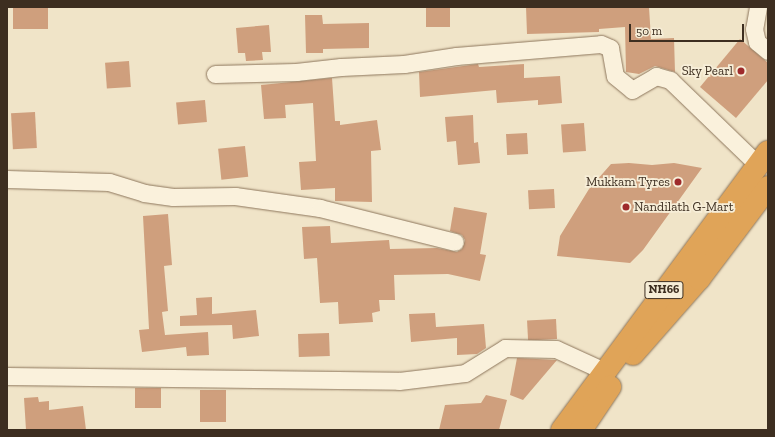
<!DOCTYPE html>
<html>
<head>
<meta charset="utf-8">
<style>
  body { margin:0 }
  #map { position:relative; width:775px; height:437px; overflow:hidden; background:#f0e4c8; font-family:"Zilla Slab",serif }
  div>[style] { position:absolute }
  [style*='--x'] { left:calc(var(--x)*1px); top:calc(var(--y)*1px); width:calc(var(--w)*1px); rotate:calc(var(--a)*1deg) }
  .building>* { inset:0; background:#cf9f7d; transform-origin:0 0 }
  .roads { filter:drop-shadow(0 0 1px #8d765c) drop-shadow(0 0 1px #8d765c) }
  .minor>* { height:17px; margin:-8.5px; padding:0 8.5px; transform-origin:8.5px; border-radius:8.5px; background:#faf1dc }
  .highway>* { height:22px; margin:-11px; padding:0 11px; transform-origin:11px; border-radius:11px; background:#e0a458 }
  .dots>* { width:11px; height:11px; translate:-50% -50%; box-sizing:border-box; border:2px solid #f7eed8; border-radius:50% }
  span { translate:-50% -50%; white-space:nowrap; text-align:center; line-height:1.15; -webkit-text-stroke:3.5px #f7eed8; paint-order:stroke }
  .shield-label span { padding:1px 3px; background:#f7eed8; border:1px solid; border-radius:3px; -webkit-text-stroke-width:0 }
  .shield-label { font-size:12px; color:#3d2e20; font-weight:700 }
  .poi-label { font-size:13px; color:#3d2e20 }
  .right { translate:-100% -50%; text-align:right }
  .left { translate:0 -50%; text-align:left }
  .frame { position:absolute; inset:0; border:8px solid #3d2e20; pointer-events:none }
  .scale { position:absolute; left:629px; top:24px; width:115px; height:18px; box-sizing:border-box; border:2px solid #3d2e20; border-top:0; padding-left:5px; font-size:12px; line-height:14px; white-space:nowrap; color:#3d2e20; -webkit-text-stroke:3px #f7eed8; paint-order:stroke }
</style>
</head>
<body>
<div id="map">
  <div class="building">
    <i style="left:13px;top:7px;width:35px;height:22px"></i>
    <i style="left:426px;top:7px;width:24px;height:20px"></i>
    <i style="clip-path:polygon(526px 7px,649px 7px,651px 39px,674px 38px,675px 72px,655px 66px,639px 74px,626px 72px,625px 27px,599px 29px,599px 32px,527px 34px)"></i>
    <i style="clip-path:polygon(305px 15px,322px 15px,323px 24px,369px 23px,369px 48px,323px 49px,323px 53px,306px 53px)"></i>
    <i style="clip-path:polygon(269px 25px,271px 52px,262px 52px,263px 60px,246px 61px,245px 53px,238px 53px,236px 28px)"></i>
    <i style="clip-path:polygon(740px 39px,768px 63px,768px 80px,736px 118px,700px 87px)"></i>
    <i style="left:129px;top:61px;width:26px;height:24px;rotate:86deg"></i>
    <i style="clip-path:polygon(478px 64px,479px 67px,524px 64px,524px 78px,560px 76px,562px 103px,538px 105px,538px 100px,497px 103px,496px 90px,420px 97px,419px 72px)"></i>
    <i style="clip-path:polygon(332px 78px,335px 121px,340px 121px,340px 125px,377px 120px,381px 150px,371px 151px,372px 202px,335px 201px,335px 188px,301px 190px,299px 162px,316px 161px,313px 103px,285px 105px,286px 118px,264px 119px,261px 85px)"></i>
    <i style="left:205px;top:100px;width:22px;height:29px;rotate:85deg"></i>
    <i style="left:35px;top:112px;width:36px;height:24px;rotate:87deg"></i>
    <i style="clip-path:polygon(473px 115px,474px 143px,478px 142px,480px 163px,458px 165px,456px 141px,447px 142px,445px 117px)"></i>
    <i style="left:584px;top:123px;width:28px;height:23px;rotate:86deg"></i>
    <i style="left:527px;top:133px;width:21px;height:21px;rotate:87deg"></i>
    <i style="left:245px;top:146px;width:31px;height:27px;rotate:84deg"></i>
    <i style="clip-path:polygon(629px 163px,652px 165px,674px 163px,702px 168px,643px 250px,630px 263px,557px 256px,560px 236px,589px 189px,611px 164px)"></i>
    <i style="left:554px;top:189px;width:19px;height:26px;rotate:87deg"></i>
    <i style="clip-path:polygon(454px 207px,487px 213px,480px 254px,486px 255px,480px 281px,448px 274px,394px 275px,395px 300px,379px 300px,380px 311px,372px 313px,373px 322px,339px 324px,338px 302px,320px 303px,317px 258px,304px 259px,302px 227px,330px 226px,331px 243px,389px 240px,390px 249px,437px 248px,457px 252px,462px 249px,465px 240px,462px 235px,450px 231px)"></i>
    <i style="clip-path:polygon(168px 214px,172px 265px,164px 266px,168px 311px,162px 312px,165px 335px,208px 332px,209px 355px,187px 356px,186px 347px,142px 352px,139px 330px,149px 329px,143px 216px)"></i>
    <i style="clip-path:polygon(212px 297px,212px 314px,256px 310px,259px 336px,233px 339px,232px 325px,180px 326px,180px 316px,197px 315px,196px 298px)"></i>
    <i style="clip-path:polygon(435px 313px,436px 327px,484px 324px,486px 348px,477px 354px,457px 355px,457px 338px,411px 342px,409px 314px)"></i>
    <i style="left:556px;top:319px;width:20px;height:29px;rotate:87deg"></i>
    <i style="left:329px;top:333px;width:23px;height:31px;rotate:88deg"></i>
    <i style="clip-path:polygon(517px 358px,557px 360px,523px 400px,510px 395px)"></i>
    <i style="left:135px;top:388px;width:26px;height:20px"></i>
    <i style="left:200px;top:390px;width:26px;height:32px"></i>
    <i style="clip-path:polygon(486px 395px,507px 400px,499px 430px,439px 430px,445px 405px,481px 403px)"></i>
    <i style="clip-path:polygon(38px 397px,39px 402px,49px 401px,49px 410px,83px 406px,86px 430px,26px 430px,24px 398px)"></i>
  </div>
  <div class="roads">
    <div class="minor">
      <i style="--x:758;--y:7;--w:22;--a:100"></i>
      <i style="--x:754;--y:29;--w:13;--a:77"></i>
      <i style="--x:757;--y:42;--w:14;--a:39"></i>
      <i style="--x:215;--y:74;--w:81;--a:-1.4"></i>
      <i style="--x:296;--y:72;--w:45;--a:-6.3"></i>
      <i style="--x:341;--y:67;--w:63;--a:-2.7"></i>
      <i style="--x:404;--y:64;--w:53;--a:-8.7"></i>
      <i style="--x:456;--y:56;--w:145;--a:-4.7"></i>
      <i style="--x:601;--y:44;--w:10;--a:24"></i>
      <i style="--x:610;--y:48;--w:28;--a:80"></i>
      <i style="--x:615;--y:76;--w:22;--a:39"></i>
      <i style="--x:632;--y:90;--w:28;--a:-30"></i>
      <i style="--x:656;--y:76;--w:15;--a:16"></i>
      <i style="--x:670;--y:80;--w:122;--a:44"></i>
      <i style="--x:7;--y:179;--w:102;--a:1.7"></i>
      <i style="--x:109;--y:182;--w:37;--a:17"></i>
      <i style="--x:144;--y:193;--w:29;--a:8"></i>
      <i style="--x:173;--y:197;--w:62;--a:-0.9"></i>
      <i style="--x:235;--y:196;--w:86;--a:8"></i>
      <i style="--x:320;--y:208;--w:139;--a:14.1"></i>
      <i style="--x:7;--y:376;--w:392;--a:0.7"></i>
      <i style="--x:399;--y:381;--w:66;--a:-6.9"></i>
      <i style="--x:465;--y:373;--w:47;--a:-32"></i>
      <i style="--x:505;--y:348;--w:51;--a:1.1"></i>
      <i style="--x:556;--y:349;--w:53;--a:24.6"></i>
    </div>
    <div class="highway">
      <i style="--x:633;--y:354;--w:100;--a:-48.7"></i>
      <i style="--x:699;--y:279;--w:115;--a:-53.1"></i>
      <i style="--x:562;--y:430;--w:346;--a:-53.5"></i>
      <i style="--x:581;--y:430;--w:52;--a:-56"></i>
    </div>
  </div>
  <div class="dots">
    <i style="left:741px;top:71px;background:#9e2a2b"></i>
    <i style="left:678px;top:182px;background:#9e2a2b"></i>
    <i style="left:626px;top:207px;background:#9e2a2b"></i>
  </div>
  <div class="shield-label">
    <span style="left:664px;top:290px">NH66</span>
  </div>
  <div class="poi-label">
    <span class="right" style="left:733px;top:71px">Sky Pearl</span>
    <span class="right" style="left:670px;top:182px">Mukkam Tyres</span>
    <span class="left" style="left:634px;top:207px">Nandilath G-Mart</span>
  </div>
  <div class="frame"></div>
  <div class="scale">50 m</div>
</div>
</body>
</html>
